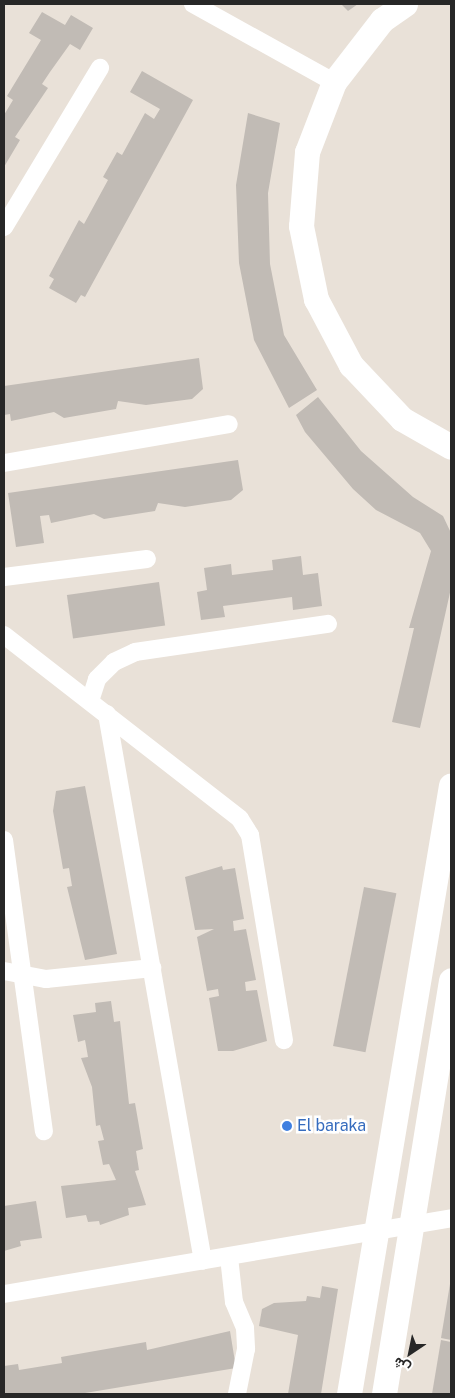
<!DOCTYPE html>
<html>
<head>
<meta charset="utf-8">
<style>
  body { margin:0 }
  #map { position:relative; width:455px; height:1398px; overflow:hidden; background:#e9e1d8; font-family:"Public Sans",Vazirmatn,sans-serif }
  div>[style] { position:absolute }
  [style*='--x'] { left:calc(var(--x)*1px); top:calc(var(--y)*1px); width:calc(var(--w)*1px); rotate:calc(var(--a)*1deg) }
  .building>* { inset:0; background:#c1bbb5; transform-origin:0 0 }
  .minor>* { height:18px; margin:-9px; padding:0 9px; transform-origin:9px; border-radius:9px; background:#fff }
  .secondary>* { height:25px; margin:-12.5px; padding:0 12.5px; transform-origin:12.5px; border-radius:12.5px; background:#fff }
  .dots>* { width:14px; height:14px; translate:-50% -50%; box-sizing:border-box; border:2px solid #fff; border-radius:50% }
  span { translate:-50% -50%; white-space:nowrap; text-align:center; line-height:1.15; -webkit-text-stroke:5px #fff; paint-order:stroke }
  .shop-label { font-size:16px; color:#366cbe }
  .left { translate:0 -50%; text-align:left }
  .frame { position:absolute; inset:0; border:5px solid #272727; pointer-events:none }
  .north { position:absolute; left:385px; top:1328px; width:50px; height:50px; -webkit-text-stroke:4px #fff; paint-order:stroke; rotate:214deg; font-size:14px; font-weight:700; line-height:20px; text-align:center; color:#272727 }
  .north::after { content:''; display:block; margin:auto; width:18px; height:22px; background:#272727; clip-path:polygon(50% 0,100% 100%,50% 72%,0 100%) }
</style>
</head>
<body>
<div id="map">
  <div class="building">
    <i style="clip-path:polygon(341px 4px,358px 4px,348px 11px)"></i>
    <i style="clip-path:polygon(42px 12px,65px 25px,71px 15px,93px 28px,80px 50px,70px 44px,50px 72px,42px 84px,48px 88px,15px 137px,20px 140px,4px 167px,4px 115px,13px 100px,7px 96px,41px 40px,29px 33px)"></i>
    <i style="clip-path:polygon(142px 71px,193px 100px,85px 297px,81px 295px,76px 303px,49px 288px,54px 279px,49px 276px,79px 220px,84px 224px,108px 180px,103px 177px,117px 152px,122px 155px,145px 113px,154px 119px,160px 109px,130px 92px)"></i>
    <i style="clip-path:polygon(248px 113px,280px 123px,268px 193px,270px 264px,284px 335px,317px 390px,289px 408px,254px 340px,239px 263px,236px 185px)"></i>
    <i style="clip-path:polygon(199px 358px,203px 389px,192px 399px,146px 405px,118px 401px,116px 409px,64px 418px,54px 412px,11px 421px,10px 414px,4px 415px,4px 386px)"></i>
    <i style="clip-path:polygon(318px 397px,361px 451px,413px 497px,443px 516px,451px 533px,451px 588px,420px 728px,392px 722px,414px 628px,409px 628px,431px 551px,420px 533px,376px 510px,353px 489px,305px 432px,296px 415px)"></i>
    <i style="clip-path:polygon(238px 460px,243px 490px,231px 500px,185px 507px,158px 503px,155px 511px,104px 519px,94px 514px,51px 523px,49px 515px,40px 516px,44px 543px,16px 547px,8px 493px)"></i>
    <i style="clip-path:polygon(301px 556px,303px 575px,318px 573px,322px 606px,293px 610px,292px 597px,223px 606px,225px 617px,201px 620px,197px 592px,207px 590px,204px 568px,231px 564px,232px 575px,273px 570px,272px 560px)"></i>
    <i style="left:159px;top:582px;width:44px;height:93px;rotate:82deg"></i>
    <i style="clip-path:polygon(85px 786px,117px 954px,85px 960px,67px 887px,72px 886px,69px 868px,63px 869px,53px 811px,56px 791px)"></i>
    <i style="clip-path:polygon(222px 866px,223px 870px,235px 868px,244px 919px,233px 921px,234px 931px,246px 929px,256px 980px,245px 982px,246px 991px,257px 990px,267px 1041px,233px 1051px,218px 1051px,209px 998px,219px 996px,218px 989px,207px 991px,197px 937px,214px 929px,195px 930px,185px 877px)"></i>
    <i style="left:364px;top:887px;width:33px;height:162px;rotate:11deg"></i>
    <i style="clip-path:polygon(111px 1001px,114px 1022px,120px 1021px,129px 1104px,135px 1103px,143px 1149px,136px 1151px,139px 1170px,135px 1171px,146px 1205px,128px 1208px,129px 1215px,100px 1225px,99px 1221px,88px 1222px,86px 1215px,66px 1218px,61px 1186px,116px 1180px,109px 1164px,103px 1165px,98px 1141px,104px 1140px,100px 1125px,96px 1126px,92px 1087px,81px 1058px,88px 1057px,85px 1040px,78px 1042px,73px 1015px,96px 1012px,95px 1003px)"></i>
    <i style="clip-path:polygon(36px 1201px,42px 1238px,20px 1241px,21px 1246px,4px 1251px,4px 1206px)"></i>
    <i style="clip-path:polygon(450px 1284px,451px 1284px,451px 1340px,441px 1338px)"></i>
    <i style="clip-path:polygon(322px 1286px,338px 1289px,321px 1394px,288px 1394px,298px 1335px,259px 1326px,262px 1309px,274px 1303px,306px 1301px,307px 1296px,320px 1298px)"></i>
    <i style="clip-path:polygon(230px 1331px,236px 1368px,79px 1394px,4px 1394px,4px 1366px,18px 1364px,19px 1370px,62px 1363px,61px 1357px,146px 1342px,147px 1350px)"></i>
    <i style="clip-path:polygon(441px 1340px,451px 1342px,451px 1394px,432px 1394px)"></i>
  </div>
  <div class="minor">
    <i style="--x:193;--y:4;--w:161;--a:29"></i>
    <i style="--x:4;--y:227;--w:186;--a:-58.9"></i>
    <i style="--x:4;--y:463;--w:228;--a:-9.8"></i>
    <i style="--x:4;--y:577;--w:144;--a:-7.2"></i>
    <i style="--x:4;--y:635;--w:299;--a:37.9"></i>
    <i style="--x:240;--y:819;--w:19;--a:58"></i>
    <i style="--x:250;--y:835;--w:208;--a:80.6"></i>
    <i style="--x:90;--y:701;--w:23;--a:-72"></i>
    <i style="--x:97;--y:679;--w:24;--a:-45"></i>
    <i style="--x:114;--y:662;--w:23;--a:-25"></i>
    <i style="--x:135;--y:652;--w:195;--a:-8.3"></i>
    <i style="--x:107;--y:714;--w:555;--a:80.05"></i>
    <i style="--x:4;--y:840;--w:294;--a:82.2"></i>
    <i style="--x:4;--y:971;--w:43;--a:10.8"></i>
    <i style="--x:46;--y:979;--w:107;--a:-5.9"></i>
    <i style="--x:229;--y:1257;--w:45;--a:83.7"></i>
    <i style="--x:234;--y:1302;--w:28;--a:67"></i>
    <i style="--x:245;--y:1328;--w:21;--a:87"></i>
    <i style="--x:246;--y:1349;--w:46;--a:101.3"></i>
    <i style="--x:4;--y:1294;--w:453;--a:-9.6"></i>
  </div>
  <div class="secondary">
    <i style="--x:405;--y:4;--w:28;--a:145"></i>
    <i style="--x:382;--y:20;--w:78;--a:127.7"></i>
    <i style="--x:334;--y:82;--w:75;--a:111.1"></i>
    <i style="--x:307;--y:152;--w:74;--a:94.6"></i>
    <i style="--x:301;--y:226;--w:75;--a:78.4"></i>
    <i style="--x:316;--y:299;--w:75;--a:62.1"></i>
    <i style="--x:351;--y:365;--w:74;--a:46.6"></i>
    <i style="--x:402;--y:419;--w:56;--a:29.7"></i>
    <i style="--x:349;--y:1394;--w:617;--a:-80.49"></i>
    <i style="--x:384;--y:1394;--w:419;--a:-80.8"></i>
  </div>
  <div class="dots">
    <i style="left:287px;top:1126px;background:#3f7fe0"></i>
  </div>
  <div class="shop-label">
    <span class="left" style="left:297px;top:1126px">El baraka</span>
  </div>
  <div class="frame"></div>
  <div class="north">ش</div>
</div>
</body>
</html>
